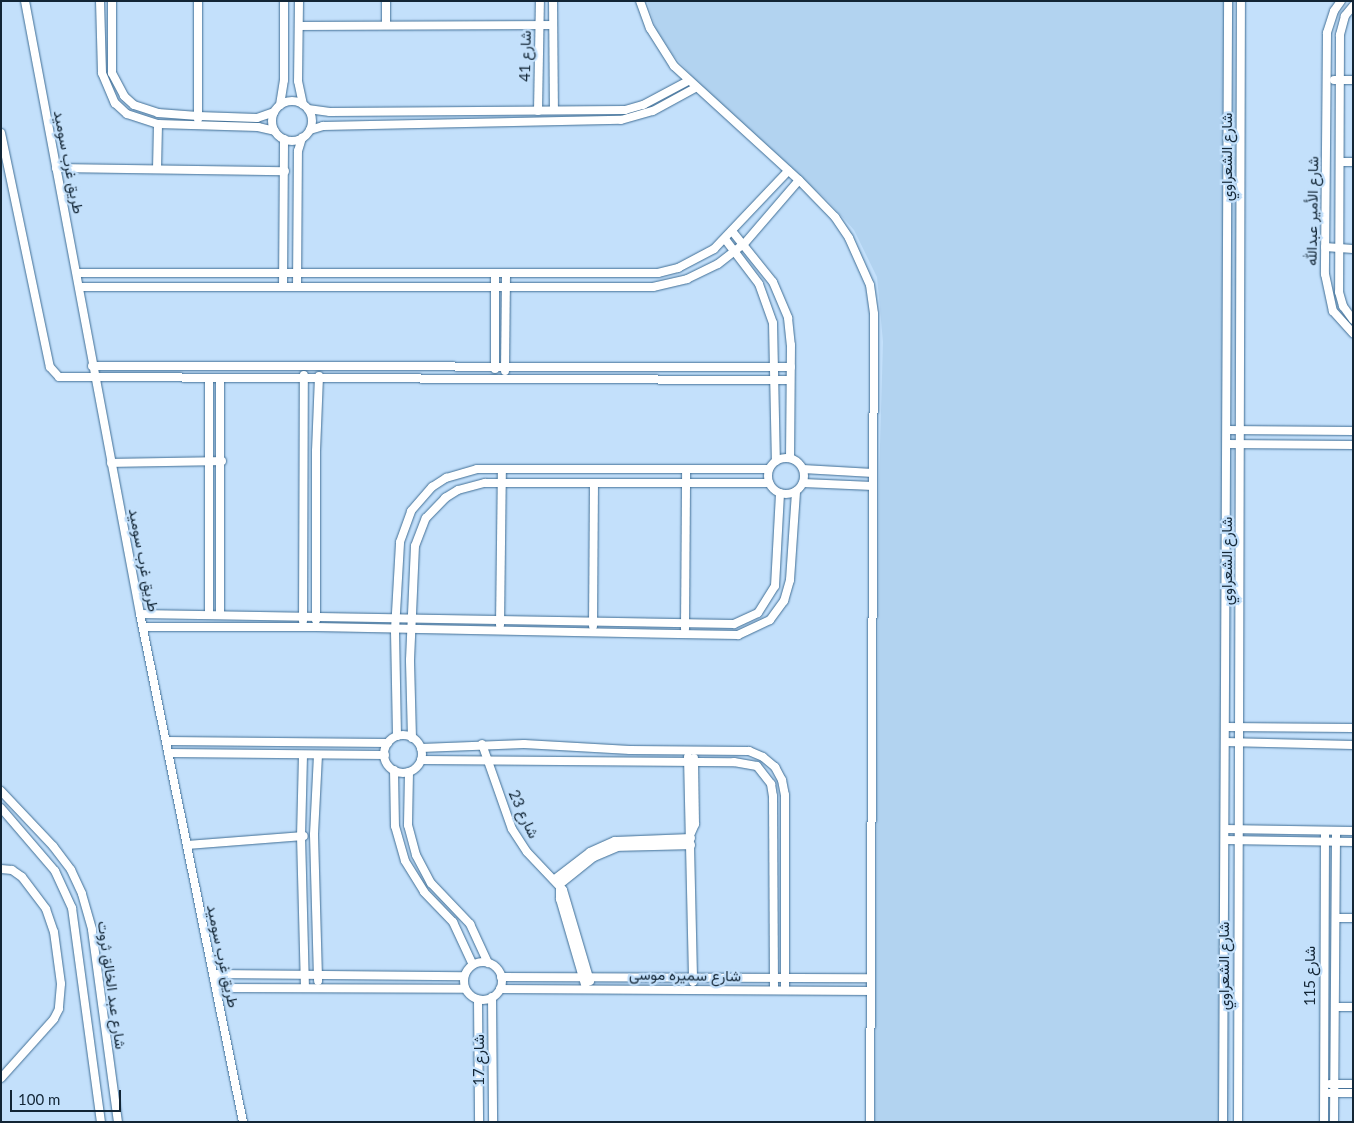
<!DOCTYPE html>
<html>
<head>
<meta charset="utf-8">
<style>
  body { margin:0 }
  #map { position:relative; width:1354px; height:1123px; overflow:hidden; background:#c3e0fb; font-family:Lato,Vazirmatn,sans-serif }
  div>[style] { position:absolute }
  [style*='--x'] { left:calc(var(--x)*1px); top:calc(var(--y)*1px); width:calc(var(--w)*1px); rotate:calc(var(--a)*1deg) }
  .built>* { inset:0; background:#b2d3f0 }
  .roads { filter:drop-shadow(0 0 1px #406e95) drop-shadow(0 0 1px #406e95) }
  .minor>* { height:8px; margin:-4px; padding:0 4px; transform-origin:4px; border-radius:4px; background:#fff }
  .minor>.ring { margin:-4px; padding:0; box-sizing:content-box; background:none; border:8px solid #fff; border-radius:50% }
  span { translate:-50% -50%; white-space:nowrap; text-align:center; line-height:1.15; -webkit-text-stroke:4.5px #c3e0fb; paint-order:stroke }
  .street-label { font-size:15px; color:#122535 }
  .frame { position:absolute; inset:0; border:2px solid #122535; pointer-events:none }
  .scale { position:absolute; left:10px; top:1090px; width:111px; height:22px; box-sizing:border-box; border:2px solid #122535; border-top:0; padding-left:6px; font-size:15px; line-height:18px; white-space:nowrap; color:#122535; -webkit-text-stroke:4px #c3e0fb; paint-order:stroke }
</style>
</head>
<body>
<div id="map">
  <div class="built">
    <i style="clip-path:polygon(647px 1px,1235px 1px,1236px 281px,1229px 839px,1231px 1122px,875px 1122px,879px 480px,883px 342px,877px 277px,854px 230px,828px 201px,699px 84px,673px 55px,656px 29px)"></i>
  </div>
  <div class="roads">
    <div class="minor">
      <i style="--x:25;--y:1;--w:624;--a:79.37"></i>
      <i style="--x:140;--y:614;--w:518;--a:78.54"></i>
      <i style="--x:100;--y:1;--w:72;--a:88.4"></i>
      <i style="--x:102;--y:73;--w:33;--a:67"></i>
      <i style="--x:115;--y:103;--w:16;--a:43"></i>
      <i style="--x:127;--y:114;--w:33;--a:18"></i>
      <i style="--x:158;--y:124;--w:100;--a:1.7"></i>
      <i style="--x:258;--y:127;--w:17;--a:13"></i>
      <i style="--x:112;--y:1;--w:72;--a:90"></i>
      <i style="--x:112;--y:73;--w:26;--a:62"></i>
      <i style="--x:124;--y:96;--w:13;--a:42"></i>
      <i style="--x:134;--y:105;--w:25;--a:18"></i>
      <i style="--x:158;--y:113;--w:40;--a:4.3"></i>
      <i style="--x:198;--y:116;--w:59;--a:1.9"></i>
      <i style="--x:257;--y:118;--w:18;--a:-19"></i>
      <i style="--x:299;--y:1;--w:80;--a:90.7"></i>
      <i style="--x:298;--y:81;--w:24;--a:78"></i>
      <i style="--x:386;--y:1;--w:24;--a:90"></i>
      <i style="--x:553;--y:1;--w:109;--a:89.5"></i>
      <i style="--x:640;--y:1;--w:29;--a:70"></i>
      <i style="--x:650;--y:28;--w:45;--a:57.7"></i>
      <i style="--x:674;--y:66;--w:169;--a:42.4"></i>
      <i style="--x:799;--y:180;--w:52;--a:45.8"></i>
      <i style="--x:835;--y:217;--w:25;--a:56"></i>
      <i style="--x:849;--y:238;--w:51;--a:65.9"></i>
      <i style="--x:870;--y:285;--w:29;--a:82"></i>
      <i style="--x:874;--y:314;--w:808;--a:90.28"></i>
      <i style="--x:1341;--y:1;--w:12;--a:125"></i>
      <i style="--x:1334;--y:11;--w:23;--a:108"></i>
      <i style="--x:1327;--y:33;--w:241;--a:90.5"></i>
      <i style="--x:1325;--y:274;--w:38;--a:78"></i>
      <i style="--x:1333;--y:311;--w:30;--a:48"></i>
      <i style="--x:1353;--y:6;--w:13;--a:129"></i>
      <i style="--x:1345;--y:16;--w:20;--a:105"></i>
      <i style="--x:1340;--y:35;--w:257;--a:90.2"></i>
      <i style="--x:1339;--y:292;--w:15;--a:74"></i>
      <i style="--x:1343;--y:306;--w:17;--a:54"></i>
      <i style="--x:299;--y:26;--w:253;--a:-0.2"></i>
      <i style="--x:1334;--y:80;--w:19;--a:0"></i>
      <i class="ring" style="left:272px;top:101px;width:32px;height:32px"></i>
      <i style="--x:280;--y:105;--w:25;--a:-81"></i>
      <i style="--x:284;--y:80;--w:79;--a:-90"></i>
      <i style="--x:308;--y:109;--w:22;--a:8"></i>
      <i style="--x:330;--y:112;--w:295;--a:-0.4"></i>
      <i style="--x:625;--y:110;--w:19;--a:-16"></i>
      <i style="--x:643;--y:105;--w:51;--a:-28.1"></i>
      <i style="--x:538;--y:111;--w:110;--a:-89"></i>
      <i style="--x:198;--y:119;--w:118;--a:-90"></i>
      <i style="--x:310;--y:130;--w:14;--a:-17"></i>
      <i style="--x:323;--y:126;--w:298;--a:-1.2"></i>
      <i style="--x:621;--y:120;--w:33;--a:-16"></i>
      <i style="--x:653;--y:111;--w:48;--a:-28.7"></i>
      <i style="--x:1;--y:133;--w:239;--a:78.2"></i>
      <i style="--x:50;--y:367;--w:13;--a:48"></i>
      <i style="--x:59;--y:377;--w:731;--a:0.24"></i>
      <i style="--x:1340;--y:162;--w:13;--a:0"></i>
      <i style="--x:56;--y:168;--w:229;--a:0.8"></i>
      <i style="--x:157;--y:169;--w:45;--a:-88.7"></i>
      <i style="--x:732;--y:231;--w:65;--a:51.2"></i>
      <i style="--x:773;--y:282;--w:39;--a:67"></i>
      <i style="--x:788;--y:318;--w:27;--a:84"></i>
      <i style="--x:791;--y:345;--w:113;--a:90.5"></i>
      <i style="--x:725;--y:239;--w:56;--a:52.9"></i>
      <i style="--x:759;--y:284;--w:41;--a:70.3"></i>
      <i style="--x:773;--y:323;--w:138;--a:88.8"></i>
      <i style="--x:1325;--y:247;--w:28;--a:4"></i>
      <i style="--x:77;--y:273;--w:581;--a:0"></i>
      <i style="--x:658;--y:273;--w:21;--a:-14"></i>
      <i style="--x:678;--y:268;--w:41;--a:-27.8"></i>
      <i style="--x:714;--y:249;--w:108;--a:-46.5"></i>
      <i style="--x:495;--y:274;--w:95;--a:90"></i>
      <i style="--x:80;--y:287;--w:573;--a:0"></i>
      <i style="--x:653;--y:287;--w:35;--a:-13"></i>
      <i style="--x:687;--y:279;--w:34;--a:-26"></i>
      <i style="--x:718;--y:264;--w:33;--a:-38"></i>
      <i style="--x:744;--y:244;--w:84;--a:-49.3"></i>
      <i style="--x:283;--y:287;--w:148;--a:-89.6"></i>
      <i style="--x:297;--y:287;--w:136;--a:-89.6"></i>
      <i style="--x:298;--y:151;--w:14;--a:-73"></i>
      <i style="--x:92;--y:366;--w:699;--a:0.08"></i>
      <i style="--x:505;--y:371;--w:97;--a:-89.4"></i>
      <i style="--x:209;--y:378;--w:236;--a:90"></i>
      <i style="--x:220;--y:378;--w:236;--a:90"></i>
      <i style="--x:1227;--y:430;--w:126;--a:0.5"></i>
      <i style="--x:1227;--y:444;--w:126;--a:0.5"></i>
      <i class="ring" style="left:768px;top:458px;width:28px;height:28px"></i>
      <i style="--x:111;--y:463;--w:111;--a:-1"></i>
      <i style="--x:803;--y:469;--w:70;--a:3.3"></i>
      <i style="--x:803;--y:483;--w:70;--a:2.5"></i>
      <i style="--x:140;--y:614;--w:594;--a:0.96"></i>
      <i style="--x:734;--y:624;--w:26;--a:-25"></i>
      <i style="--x:758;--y:613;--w:32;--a:-58"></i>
      <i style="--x:775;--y:586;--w:93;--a:-86.9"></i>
      <i style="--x:316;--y:620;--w:169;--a:-90"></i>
      <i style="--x:316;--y:451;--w:75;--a:-87.7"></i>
      <i style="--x:303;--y:621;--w:246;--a:-89.8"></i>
      <i style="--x:500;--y:625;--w:156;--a:-89.3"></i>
      <i style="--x:593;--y:626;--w:143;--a:-89.6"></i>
      <i style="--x:143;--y:627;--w:173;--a:0"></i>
      <i style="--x:316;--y:627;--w:422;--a:1.1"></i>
      <i style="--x:738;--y:635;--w:35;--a:-25"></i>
      <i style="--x:770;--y:620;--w:24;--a:-54"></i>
      <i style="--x:784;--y:601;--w:22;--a:-74"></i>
      <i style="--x:790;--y:580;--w:89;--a:-86.1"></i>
      <i style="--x:685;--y:629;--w:158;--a:-89.6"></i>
      <i style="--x:1225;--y:727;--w:128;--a:0.4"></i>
      <i class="ring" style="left:384px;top:735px;width:30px;height:30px"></i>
      <i style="--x:397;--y:736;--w:106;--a:-91.1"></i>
      <i style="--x:395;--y:630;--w:88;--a:-86.7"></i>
      <i style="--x:400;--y:542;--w:33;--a:-70"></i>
      <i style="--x:411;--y:511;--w:32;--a:-49"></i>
      <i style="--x:432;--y:487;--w:17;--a:-33"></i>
      <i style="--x:446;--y:478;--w:32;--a:-16"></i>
      <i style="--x:477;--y:469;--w:292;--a:0"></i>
      <i style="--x:412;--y:738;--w:78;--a:-91.5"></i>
      <i style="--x:410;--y:660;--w:114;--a:-87.5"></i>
      <i style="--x:415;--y:546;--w:30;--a:-69"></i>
      <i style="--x:426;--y:518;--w:28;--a:-46"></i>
      <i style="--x:445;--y:498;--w:15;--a:-32"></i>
      <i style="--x:458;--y:490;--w:28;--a:-15"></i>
      <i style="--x:485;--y:483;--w:284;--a:0"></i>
      <i style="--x:166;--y:741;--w:222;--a:0.5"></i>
      <i style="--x:1225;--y:742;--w:128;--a:1.3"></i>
      <i style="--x:482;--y:744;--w:90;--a:70.6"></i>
      <i style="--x:512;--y:829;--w:27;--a:57"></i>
      <i style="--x:527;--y:852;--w:52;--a:46.5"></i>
      <i style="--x:563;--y:890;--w:95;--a:73.5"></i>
      <i style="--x:421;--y:748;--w:103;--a:-2.2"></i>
      <i style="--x:524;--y:744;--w:106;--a:3.2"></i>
      <i style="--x:630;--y:750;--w:119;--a:0.5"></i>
      <i style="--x:749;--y:751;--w:15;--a:23"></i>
      <i style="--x:763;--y:757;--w:16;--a:40"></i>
      <i style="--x:775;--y:767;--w:15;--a:62"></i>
      <i style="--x:782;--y:780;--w:15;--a:79"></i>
      <i style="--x:785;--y:795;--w:195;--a:90"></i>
      <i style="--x:168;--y:753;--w:217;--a:0.5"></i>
      <i style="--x:303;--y:755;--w:81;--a:91.4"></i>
      <i style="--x:301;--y:836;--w:152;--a:88.5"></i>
      <i style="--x:318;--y:755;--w:80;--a:92.9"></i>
      <i style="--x:314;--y:835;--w:146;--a:88.4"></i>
      <i style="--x:688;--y:757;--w:225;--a:88.7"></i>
      <i style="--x:421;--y:760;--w:313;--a:0.4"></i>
      <i style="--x:734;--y:762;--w:23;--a:10"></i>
      <i style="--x:757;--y:766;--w:23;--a:52"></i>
      <i style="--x:771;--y:784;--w:12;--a:81"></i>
      <i style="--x:773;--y:796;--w:194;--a:89.7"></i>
      <i style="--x:394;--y:770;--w:56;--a:89"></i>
      <i style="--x:395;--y:826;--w:36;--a:74"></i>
      <i style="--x:405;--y:861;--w:36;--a:58"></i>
      <i style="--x:424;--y:892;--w:42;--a:46"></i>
      <i style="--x:453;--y:922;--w:47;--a:65.1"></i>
      <i style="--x:409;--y:772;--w:53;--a:91.1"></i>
      <i style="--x:408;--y:825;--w:31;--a:75"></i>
      <i style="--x:416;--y:855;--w:32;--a:62"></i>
      <i style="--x:431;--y:883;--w:57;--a:46.4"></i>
      <i style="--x:470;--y:924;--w:43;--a:65.2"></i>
      <i style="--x:1;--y:791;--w:76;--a:46.6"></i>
      <i style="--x:53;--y:846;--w:30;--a:53"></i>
      <i style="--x:71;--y:870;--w:26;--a:65"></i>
      <i style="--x:82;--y:894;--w:37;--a:74"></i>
      <i style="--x:92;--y:930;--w:194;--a:82.3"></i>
      <i style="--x:1;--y:808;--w:83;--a:49.4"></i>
      <i style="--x:55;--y:871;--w:41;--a:65.3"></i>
      <i style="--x:72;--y:908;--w:216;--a:82.3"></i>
      <i style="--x:1225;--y:829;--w:128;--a:0.9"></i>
      <i style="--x:691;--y:833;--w:10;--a:-66"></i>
      <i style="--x:695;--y:824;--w:66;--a:-90.9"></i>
      <i style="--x:1225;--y:840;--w:128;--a:0.9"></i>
      <i style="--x:187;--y:845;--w:117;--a:-4.4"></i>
      <i style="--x:1;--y:869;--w:11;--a:5"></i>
      <i style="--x:12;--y:870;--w:12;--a:35"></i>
      <i style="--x:22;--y:877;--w:40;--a:53"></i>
      <i style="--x:46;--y:909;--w:24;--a:71"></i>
      <i style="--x:54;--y:932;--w:52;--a:82.3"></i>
      <i style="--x:61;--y:984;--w:25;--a:95"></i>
      <i style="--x:59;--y:1009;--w:11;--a:117"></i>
      <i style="--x:54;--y:1019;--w:79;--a:131.9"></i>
      <i style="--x:555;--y:879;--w:44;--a:-37.6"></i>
      <i style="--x:590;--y:852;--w:27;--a:-24"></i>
      <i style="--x:615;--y:841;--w:76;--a:-2.3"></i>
      <i style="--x:1336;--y:918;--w:17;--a:0"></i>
      <i class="ring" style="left:464px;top:962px;width:30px;height:30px"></i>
      <i style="--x:214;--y:974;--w:250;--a:0.5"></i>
      <i style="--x:501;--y:977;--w:369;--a:0.2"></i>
      <i style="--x:217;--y:988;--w:248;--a:0.2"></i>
      <i style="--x:586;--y:988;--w:93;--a:-106.3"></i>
      <i style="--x:560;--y:899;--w:15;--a:-90"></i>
      <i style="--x:560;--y:884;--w:43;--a:-38.5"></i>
      <i style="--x:594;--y:857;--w:25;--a:-23"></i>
      <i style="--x:617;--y:847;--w:74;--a:-1.5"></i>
      <i style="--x:500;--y:989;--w:370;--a:0.3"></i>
      <i style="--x:492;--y:997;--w:125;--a:89.5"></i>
      <i style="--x:478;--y:1000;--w:122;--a:89.5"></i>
      <i style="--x:1335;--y:1007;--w:18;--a:0"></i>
      <i style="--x:1330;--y:1084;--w:23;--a:0"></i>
      <i style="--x:1329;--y:1093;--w:24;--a:0"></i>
      <i style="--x:1223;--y:1122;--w:1121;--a:-89.74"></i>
      <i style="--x:1238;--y:1122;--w:1121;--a:-89.85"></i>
      <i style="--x:1324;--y:1122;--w:291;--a:-89.8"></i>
      <i style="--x:1334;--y:1122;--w:290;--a:-89.6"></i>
    </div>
  </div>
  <div class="street-label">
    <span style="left:525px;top:56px;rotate:-89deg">شارع 41</span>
    <span style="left:1227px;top:157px;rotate:-90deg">شارع الشعراوي</span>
    <span style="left:69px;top:162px;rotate:79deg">طريق غرب سوميد</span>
    <span style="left:1312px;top:211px;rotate:-89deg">شارع الأمير عبدالله</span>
    <span style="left:144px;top:560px;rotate:79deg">طريق غرب سوميد</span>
    <span style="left:1227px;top:561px;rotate:-90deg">شارع الشعراوي</span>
    <span style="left:524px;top:814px;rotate:65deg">شارع 23</span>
    <span style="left:223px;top:956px;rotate:78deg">طريق غرب سوميد</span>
    <span style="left:1224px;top:966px;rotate:-90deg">شارع الشعراوي</span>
    <span style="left:685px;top:975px;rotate:1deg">شارع سميره موسى</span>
    <span style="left:1310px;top:976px;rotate:-90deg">شارع 115</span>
    <span style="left:112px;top:985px;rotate:82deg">شارع عبد الخالق ثروت</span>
    <span style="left:479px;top:1060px;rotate:-90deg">شارع 17</span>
  </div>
  <div class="frame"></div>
  <div class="scale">100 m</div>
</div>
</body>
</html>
